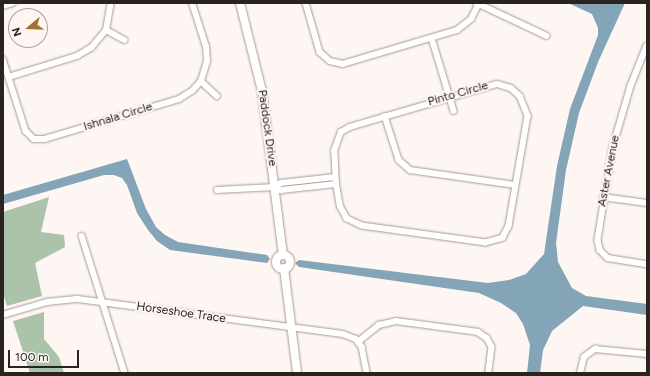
<!DOCTYPE html>
<html>
<head>
<meta charset="utf-8">
<style>
  body { margin:0 }
  #map { position:relative; width:650px; height:376px; overflow:hidden; background:#fdf6f2; font-family:Figtree,sans-serif }
  div>[style] { position:absolute }
  [style*='--x'] { left:calc(var(--x)*1px); top:calc(var(--y)*1px); width:calc(var(--w)*1px); rotate:calc(var(--a)*1deg) }
  .forest>* { inset:0; background:#aac3a9 }
  .water>* { inset:0; background:#84a4b7 }
  .roads { filter:drop-shadow(0 0 1px #a99991) drop-shadow(0 0 1px #a99991) }
  .street>* { height:5.5px; margin:-2.75px; padding:0 2.75px; transform-origin:2.75px; border-radius:2.75px; background:#fff }
  .secondary>* { height:8px; margin:-4px; padding:0 4px; transform-origin:4px; border-radius:4px; background:#fff }
  .secondary>.ring { margin:-4px; padding:0; box-sizing:content-box; background:none; border:8px solid #fff; border-radius:50% }
  span { translate:-50% -50%; white-space:nowrap; text-align:center; line-height:1.15; -webkit-text-stroke:4px #fdf6f2; paint-order:stroke }
  .street-label { font-size:12px; color:#2a2421 }
  .frame { position:absolute; inset:0; border:4px solid #2a2421; pointer-events:none }
  .north { position:absolute; left:8px; top:8px; width:40px; height:40px; box-sizing:border-box; background:#fdf6f2; border:1px solid #a9a29e; border-radius:50%; rotate:251deg; font-size:11px; font-weight:700; line-height:16px; text-align:center; color:#2a2421 }
  .north::after { content:''; display:block; margin:auto; width:14px; height:18px; background:#a8702e; clip-path:polygon(50% 0,100% 100%,50% 72%,0 100%) }
  .scale { position:absolute; left:8px; top:350px; width:71px; height:18px; box-sizing:border-box; border:2px solid #2a2421; border-top:0; padding-left:5px; font-size:12px; line-height:14px; white-space:nowrap; color:#2a2421; -webkit-text-stroke:3px #fdf6f2; paint-order:stroke }
</style>
</head>
<body>
<div id="map">
  <div class="forest">
    <i style="clip-path:polygon(49px 197px,41px 232px,64px 235px,65px 247px,35px 263px,42px 296px,7px 306px,3px 293px,3px 212px)"></i>
    <i style="clip-path:polygon(44px 312px,44px 339px,59px 357px,64px 373px,30px 373px,13px 321px)"></i>
  </div>
  <div class="water">
    <i style="clip-path:polygon(568px 3px,625px 3px,598px 62px,579px 113px,566px 170px,556px 243px,558px 262px,572px 288px,586px 296px,647px 304px,647px 315px,583px 306px,552px 331px,543px 350px,540px 373px,527px 373px,530px 345px,523px 324px,516px 313px,501px 303px,479px 293px,299px 267px,295px 263px,299px 260px,488px 283px,509px 280px,526px 274px,544px 254px,557px 166px,570px 109px,598px 35px,598px 28px,592px 14px)"></i>
    <i style="clip-path:polygon(127px 159px,146px 209px,156px 227px,165px 235px,178px 242px,267px 255px,270px 259px,267px 263px,170px 250px,157px 241px,148px 230px,137px 213px,127px 185px,122px 178px,114px 175px,104px 175px,3px 204px,3px 195px)"></i>
  </div>
  <div class="roads">
    <div class="street">
      <i style="--x:306;--y:3;--w:51;--a:74.1"></i>
      <i style="--x:320;--y:52;--w:13;--a:42"></i>
      <i style="--x:330;--y:61;--w:13;--a:13"></i>
      <i style="--x:343;--y:64;--w:119;--a:-16.6"></i>
      <i style="--x:457;--y:30;--w:18;--a:-38"></i>
      <i style="--x:471;--y:19;--w:18;--a:-63"></i>
      <i style="--x:477;--y:3;--w:77;--a:25.2"></i>
      <i style="--x:3;--y:6;--w:10;--a:-17"></i>
      <i style="--x:106;--y:30;--w:21;--a:28"></i>
      <i style="--x:432;--y:38;--w:76;--a:73.2"></i>
      <i style="--x:647;--y:46;--w:43;--a:111.8"></i>
      <i style="--x:631;--y:86;--w:65;--a:106.2"></i>
      <i style="--x:613;--y:148;--w:93;--a:99.3"></i>
      <i style="--x:598;--y:240;--w:10;--a:79"></i>
      <i style="--x:600;--y:250;--w:11;--a:45"></i>
      <i style="--x:608;--y:258;--w:39;--a:9"></i>
      <i style="--x:3;--y:59;--w:76;--a:72.3"></i>
      <i style="--x:26;--y:131;--w:11;--a:45"></i>
      <i style="--x:34;--y:139;--w:11;--a:0"></i>
      <i style="--x:45;--y:139;--w:140;--a:-16.6"></i>
      <i style="--x:179;--y:99;--w:15;--a:-32"></i>
      <i style="--x:192;--y:91;--w:13;--a:-48"></i>
      <i style="--x:201;--y:81;--w:21;--a:-73"></i>
      <i style="--x:207;--y:61;--w:14;--a:-94"></i>
      <i style="--x:206;--y:47;--w:46;--a:-107.7"></i>
      <i style="--x:9;--y:77;--w:71;--a:-17.2"></i>
      <i style="--x:77;--y:56;--w:16;--a:-30"></i>
      <i style="--x:91;--y:48;--w:23;--a:-50"></i>
      <i style="--x:106;--y:30;--w:27;--a:-80"></i>
      <i style="--x:201;--y:81;--w:22;--a:43"></i>
      <i style="--x:497;--y:84;--w:15;--a:16"></i>
      <i style="--x:511;--y:88;--w:12;--a:42"></i>
      <i style="--x:520;--y:96;--w:22;--a:68"></i>
      <i style="--x:528;--y:116;--w:112;--a:99.8"></i>
      <i style="--x:509;--y:226;--w:13;--a:117"></i>
      <i style="--x:503;--y:238;--w:18;--a:164"></i>
      <i style="--x:486;--y:243;--w:125;--a:-172.2"></i>
      <i style="--x:362;--y:226;--w:17;--a:-155"></i>
      <i style="--x:347;--y:219;--w:14;--a:-120"></i>
      <i style="--x:340;--y:207;--w:23;--a:-100"></i>
      <i style="--x:336;--y:184;--w:33;--a:-93"></i>
      <i style="--x:334;--y:151;--w:20;--a:-70"></i>
      <i style="--x:341;--y:132;--w:10;--a:-29"></i>
      <i style="--x:350;--y:127;--w:153;--a:-16.3"></i>
      <i style="--x:385;--y:116;--w:46;--a:72.3"></i>
      <i style="--x:399;--y:160;--w:15;--a:42"></i>
      <i style="--x:410;--y:170;--w:106;--a:8.1"></i>
      <i style="--x:275;--y:187;--w:7;--a:-34"></i>
      <i style="--x:281;--y:183;--w:54;--a:-6.3"></i>
      <i style="--x:217;--y:190;--w:58;--a:-3"></i>
      <i style="--x:275;--y:187;--w:7;--a:27"></i>
      <i style="--x:281;--y:190;--w:55;--a:-6.2"></i>
      <i style="--x:603;--y:197;--w:44;--a:7.8"></i>
      <i style="--x:82;--y:236;--w:144;--a:72.6"></i>
      <i style="--x:3;--y:315;--w:46;--a:-16.5"></i>
      <i style="--x:47;--y:302;--w:31;--a:-6"></i>
      <i style="--x:78;--y:299;--w:267;--a:7.5"></i>
      <i style="--x:343;--y:334;--w:14;--a:21"></i>
      <i style="--x:356;--y:339;--w:10;--a:53"></i>
      <i style="--x:362;--y:347;--w:26;--a:79"></i>
      <i style="--x:358;--y:342;--w:27;--a:-39"></i>
      <i style="--x:379;--y:325;--w:17;--a:-13"></i>
      <i style="--x:396;--y:321;--w:83;--a:7.6"></i>
      <i style="--x:478;--y:332;--w:11;--a:34"></i>
      <i style="--x:487;--y:338;--w:10;--a:61"></i>
      <i style="--x:492;--y:347;--w:26;--a:97"></i>
      <i style="--x:580;--y:373;--w:16;--a:-76"></i>
      <i style="--x:584;--y:357;--w:14;--a:-36"></i>
      <i style="--x:595;--y:349;--w:52;--a:5.5"></i>
    </div>
    <div class="secondary">
      <i style="--x:240;--y:3;--w:91;--a:76"></i>
      <i style="--x:262;--y:91;--w:165;--a:82.7"></i>
      <i class="ring" style="left:276px;top:255px;width:6px;height:6px"></i>
      <i style="--x:284;--y:268;--w:106;--a:82.9"></i>
    </div>
  </div>
  <div class="street-label">
    <span style="left:458px;top:94px;rotate:-16deg">Pinto Circle</span>
    <span style="left:118px;top:117px;rotate:-17deg">Ishnala Circle</span>
    <span style="left:267px;top:128px;rotate:82deg">Paddock Drive</span>
    <span style="left:609px;top:171px;rotate:-79deg">Aster Avenue</span>
    <span style="left:181px;top:313px;rotate:8deg">Horseshoe Trace</span>
  </div>
  <div class="frame"></div>
  <div class="north">N</div>
  <div class="scale">100 m</div>
</div>
</body>
</html>
